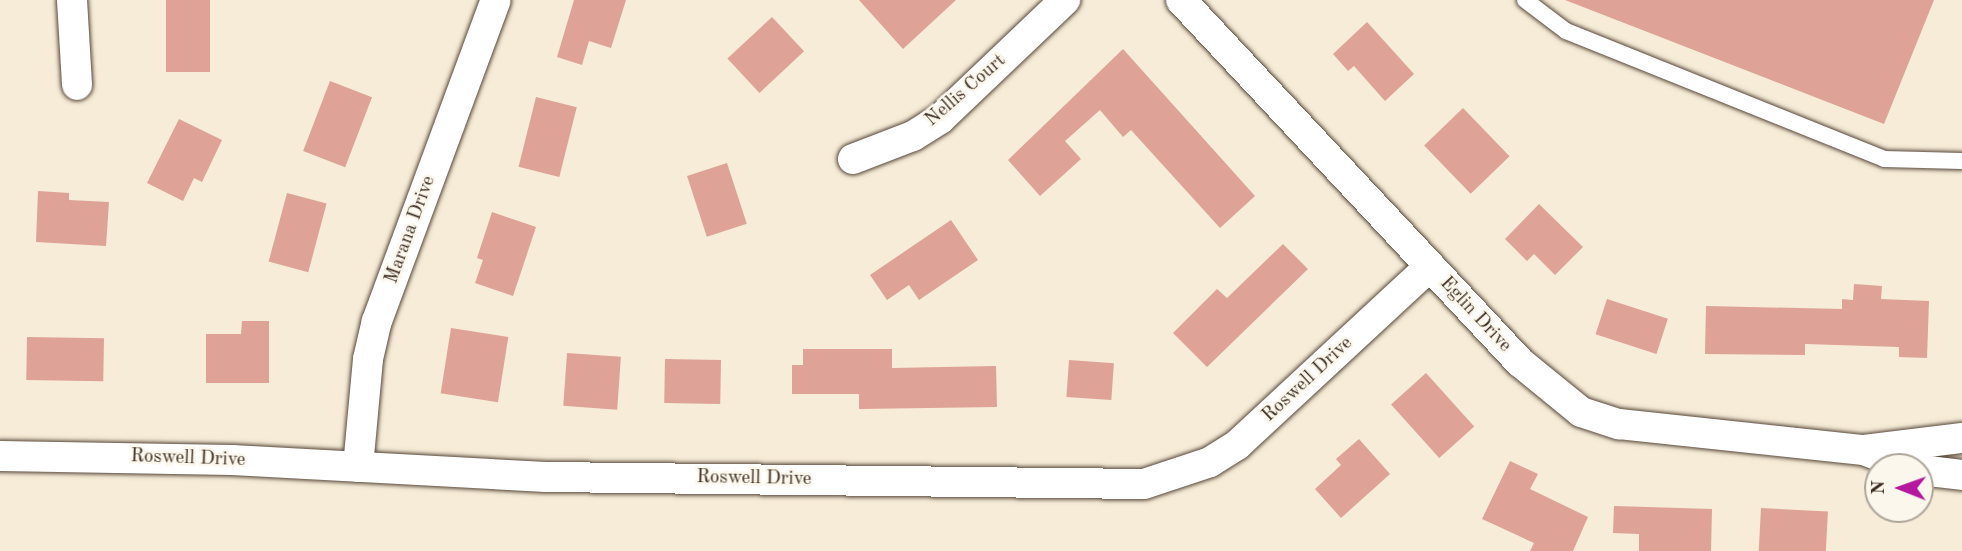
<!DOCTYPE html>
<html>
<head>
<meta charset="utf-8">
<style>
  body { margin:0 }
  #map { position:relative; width:1962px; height:551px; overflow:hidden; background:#f6ecd7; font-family:"Old Standard TT",serif }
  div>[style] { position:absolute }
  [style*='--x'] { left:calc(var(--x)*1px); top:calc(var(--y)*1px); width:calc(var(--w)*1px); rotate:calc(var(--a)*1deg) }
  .building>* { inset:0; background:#dea297; transform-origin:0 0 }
  .roads { filter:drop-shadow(0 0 2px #57473a) drop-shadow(0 0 2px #57473a) }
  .lane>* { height:16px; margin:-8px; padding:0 8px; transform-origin:8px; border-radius:8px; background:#fff }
  .street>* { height:30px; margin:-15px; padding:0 15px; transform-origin:15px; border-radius:15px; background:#fff }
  span { translate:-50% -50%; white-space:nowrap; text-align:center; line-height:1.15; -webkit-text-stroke:5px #fbf7ec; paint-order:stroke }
  .street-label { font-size:19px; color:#3b2a1e }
  .north { position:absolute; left:1864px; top:453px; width:70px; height:70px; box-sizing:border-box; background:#fbf7ec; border:2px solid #aea59a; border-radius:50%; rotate:271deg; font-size:19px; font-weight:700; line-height:28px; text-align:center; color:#3b2a1e }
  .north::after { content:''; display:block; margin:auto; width:24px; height:32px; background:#b5179e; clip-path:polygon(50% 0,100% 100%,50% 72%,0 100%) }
</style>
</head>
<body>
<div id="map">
  <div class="building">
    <i style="left:166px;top:0;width:44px;height:72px"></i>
    <i style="clip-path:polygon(574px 0,626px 0,611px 48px,589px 41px,582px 65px,557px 57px)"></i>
    <i style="clip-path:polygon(859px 0,956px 0,903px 49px)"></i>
    <i style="clip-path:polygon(1565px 0,1934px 0,1884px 124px)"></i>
    <i style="left:772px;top:17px;width:47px;height:61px;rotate:47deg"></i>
    <i style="clip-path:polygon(1367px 22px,1414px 74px,1385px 101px,1354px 66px,1348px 71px,1333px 54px)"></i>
    <i style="clip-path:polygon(1123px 49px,1255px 196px,1220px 228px,1131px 130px,1123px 137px,1100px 110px,1065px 141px,1081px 159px,1040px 196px,1008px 160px)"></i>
    <i style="left:330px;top:81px;width:45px;height:75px;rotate:21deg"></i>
    <i style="left:536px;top:97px;width:42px;height:72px;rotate:14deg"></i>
    <i style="left:1463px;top:108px;width:67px;height:54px;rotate:46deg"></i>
    <i style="clip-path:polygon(179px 119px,222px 140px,202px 182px,194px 178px,183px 201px,147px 183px)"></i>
    <i style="left:727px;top:163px;width:64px;height:42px;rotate:72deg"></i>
    <i style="clip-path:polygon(38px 191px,69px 193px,69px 200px,109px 202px,106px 246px,36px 242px)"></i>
    <i style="left:287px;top:193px;width:41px;height:71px;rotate:15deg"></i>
    <i style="clip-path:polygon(1539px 204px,1583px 247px,1555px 275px,1534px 254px,1527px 261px,1505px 239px)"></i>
    <i style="clip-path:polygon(492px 212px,536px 227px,513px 296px,475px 283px,483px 260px,477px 258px)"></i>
    <i style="clip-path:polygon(951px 220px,978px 260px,919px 300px,909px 285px,887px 300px,870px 275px)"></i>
    <i style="clip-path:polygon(1283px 244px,1308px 269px,1207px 367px,1173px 333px,1217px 289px,1227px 298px)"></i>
    <i style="clip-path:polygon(1854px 284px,1882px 286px,1881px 299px,1929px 301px,1927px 358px,1899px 357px,1899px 347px,1805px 344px,1805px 355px,1705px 354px,1706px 306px,1842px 309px,1842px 299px,1853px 300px)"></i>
    <i style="left:1607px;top:299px;width:64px;height:37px;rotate:18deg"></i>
    <i style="clip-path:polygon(242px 321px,269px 321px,269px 383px,206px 383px,206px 334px,241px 334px)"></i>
    <i style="left:451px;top:328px;width:58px;height:66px;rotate:9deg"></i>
    <i style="left:27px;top:337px;width:77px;height:43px;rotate:1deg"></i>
    <i style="clip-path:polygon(803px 349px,892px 349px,892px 368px,996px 366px,997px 407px,859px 409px,859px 394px,792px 394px,792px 365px,803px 365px)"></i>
    <i style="left:567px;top:353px;width:54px;height:53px;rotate:4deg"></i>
    <i style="left:665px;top:359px;width:56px;height:44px;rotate:1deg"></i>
    <i style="left:1069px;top:360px;width:45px;height:37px;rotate:4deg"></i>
    <i style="left:1426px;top:373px;width:72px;height:47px;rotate:48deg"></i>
    <i style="clip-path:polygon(1359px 439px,1390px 474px,1341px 518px,1315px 489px,1341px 465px,1336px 459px)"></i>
    <i style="clip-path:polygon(1510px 461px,1538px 474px,1530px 489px,1588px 517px,1573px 551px,1530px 551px,1534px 543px,1482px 519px)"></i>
    <i style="clip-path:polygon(1614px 506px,1712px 509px,1711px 551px,1639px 551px,1639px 534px,1613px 533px)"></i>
    <i style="left:1761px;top:508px;width:67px;height:43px;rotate:3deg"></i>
  </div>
  <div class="roads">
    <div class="lane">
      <i style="--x:1525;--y:0;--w:51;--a:37.1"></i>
      <i style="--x:1566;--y:31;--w:343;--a:21.9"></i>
      <i style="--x:1884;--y:159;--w:78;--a:1.5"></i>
    </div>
    <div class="street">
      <i style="--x:72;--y:0;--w:85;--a:86.6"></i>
      <i style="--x:1181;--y:0;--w:497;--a:46.9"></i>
      <i style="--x:1521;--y:363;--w:77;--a:39.2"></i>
      <i style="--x:1581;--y:412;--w:40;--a:18"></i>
      <i style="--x:1619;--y:424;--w:246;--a:6.1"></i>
      <i style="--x:1864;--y:450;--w:99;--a:-7"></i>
      <i style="--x:853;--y:159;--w:64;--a:-21"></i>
      <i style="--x:913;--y:136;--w:32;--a:-32"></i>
      <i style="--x:940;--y:119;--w:173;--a:-43.6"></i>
      <i style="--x:1864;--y:450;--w:46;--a:21.6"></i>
      <i style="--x:0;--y:456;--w:232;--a:1"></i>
      <i style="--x:232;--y:460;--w:314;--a:3.1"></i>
      <i style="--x:546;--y:477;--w:598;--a:0.67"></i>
      <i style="--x:1144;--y:484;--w:70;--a:-18.4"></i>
      <i style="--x:1210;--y:462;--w:32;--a:-32"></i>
      <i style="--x:1237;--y:445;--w:263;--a:-42.8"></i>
      <i style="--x:358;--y:467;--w:108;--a:-84.7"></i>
      <i style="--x:368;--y:359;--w:39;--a:-77"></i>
      <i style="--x:377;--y:321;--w:342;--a:-69.7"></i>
      <i style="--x:1920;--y:470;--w:42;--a:6.8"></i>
    </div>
  </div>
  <div class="street-label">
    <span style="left:966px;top:91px;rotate:-41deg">Nellis Court</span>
    <span style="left:411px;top:230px;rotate:-70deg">Marana Drive</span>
    <span style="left:1475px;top:315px;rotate:47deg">Eglin Drive</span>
    <span style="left:1308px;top:380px;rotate:-43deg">Roswell Drive</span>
    <span style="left:188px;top:459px;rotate:2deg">Roswell Drive</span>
    <span style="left:754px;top:479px;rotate:1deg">Roswell Drive</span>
  </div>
  <div class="north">N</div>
</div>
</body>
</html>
